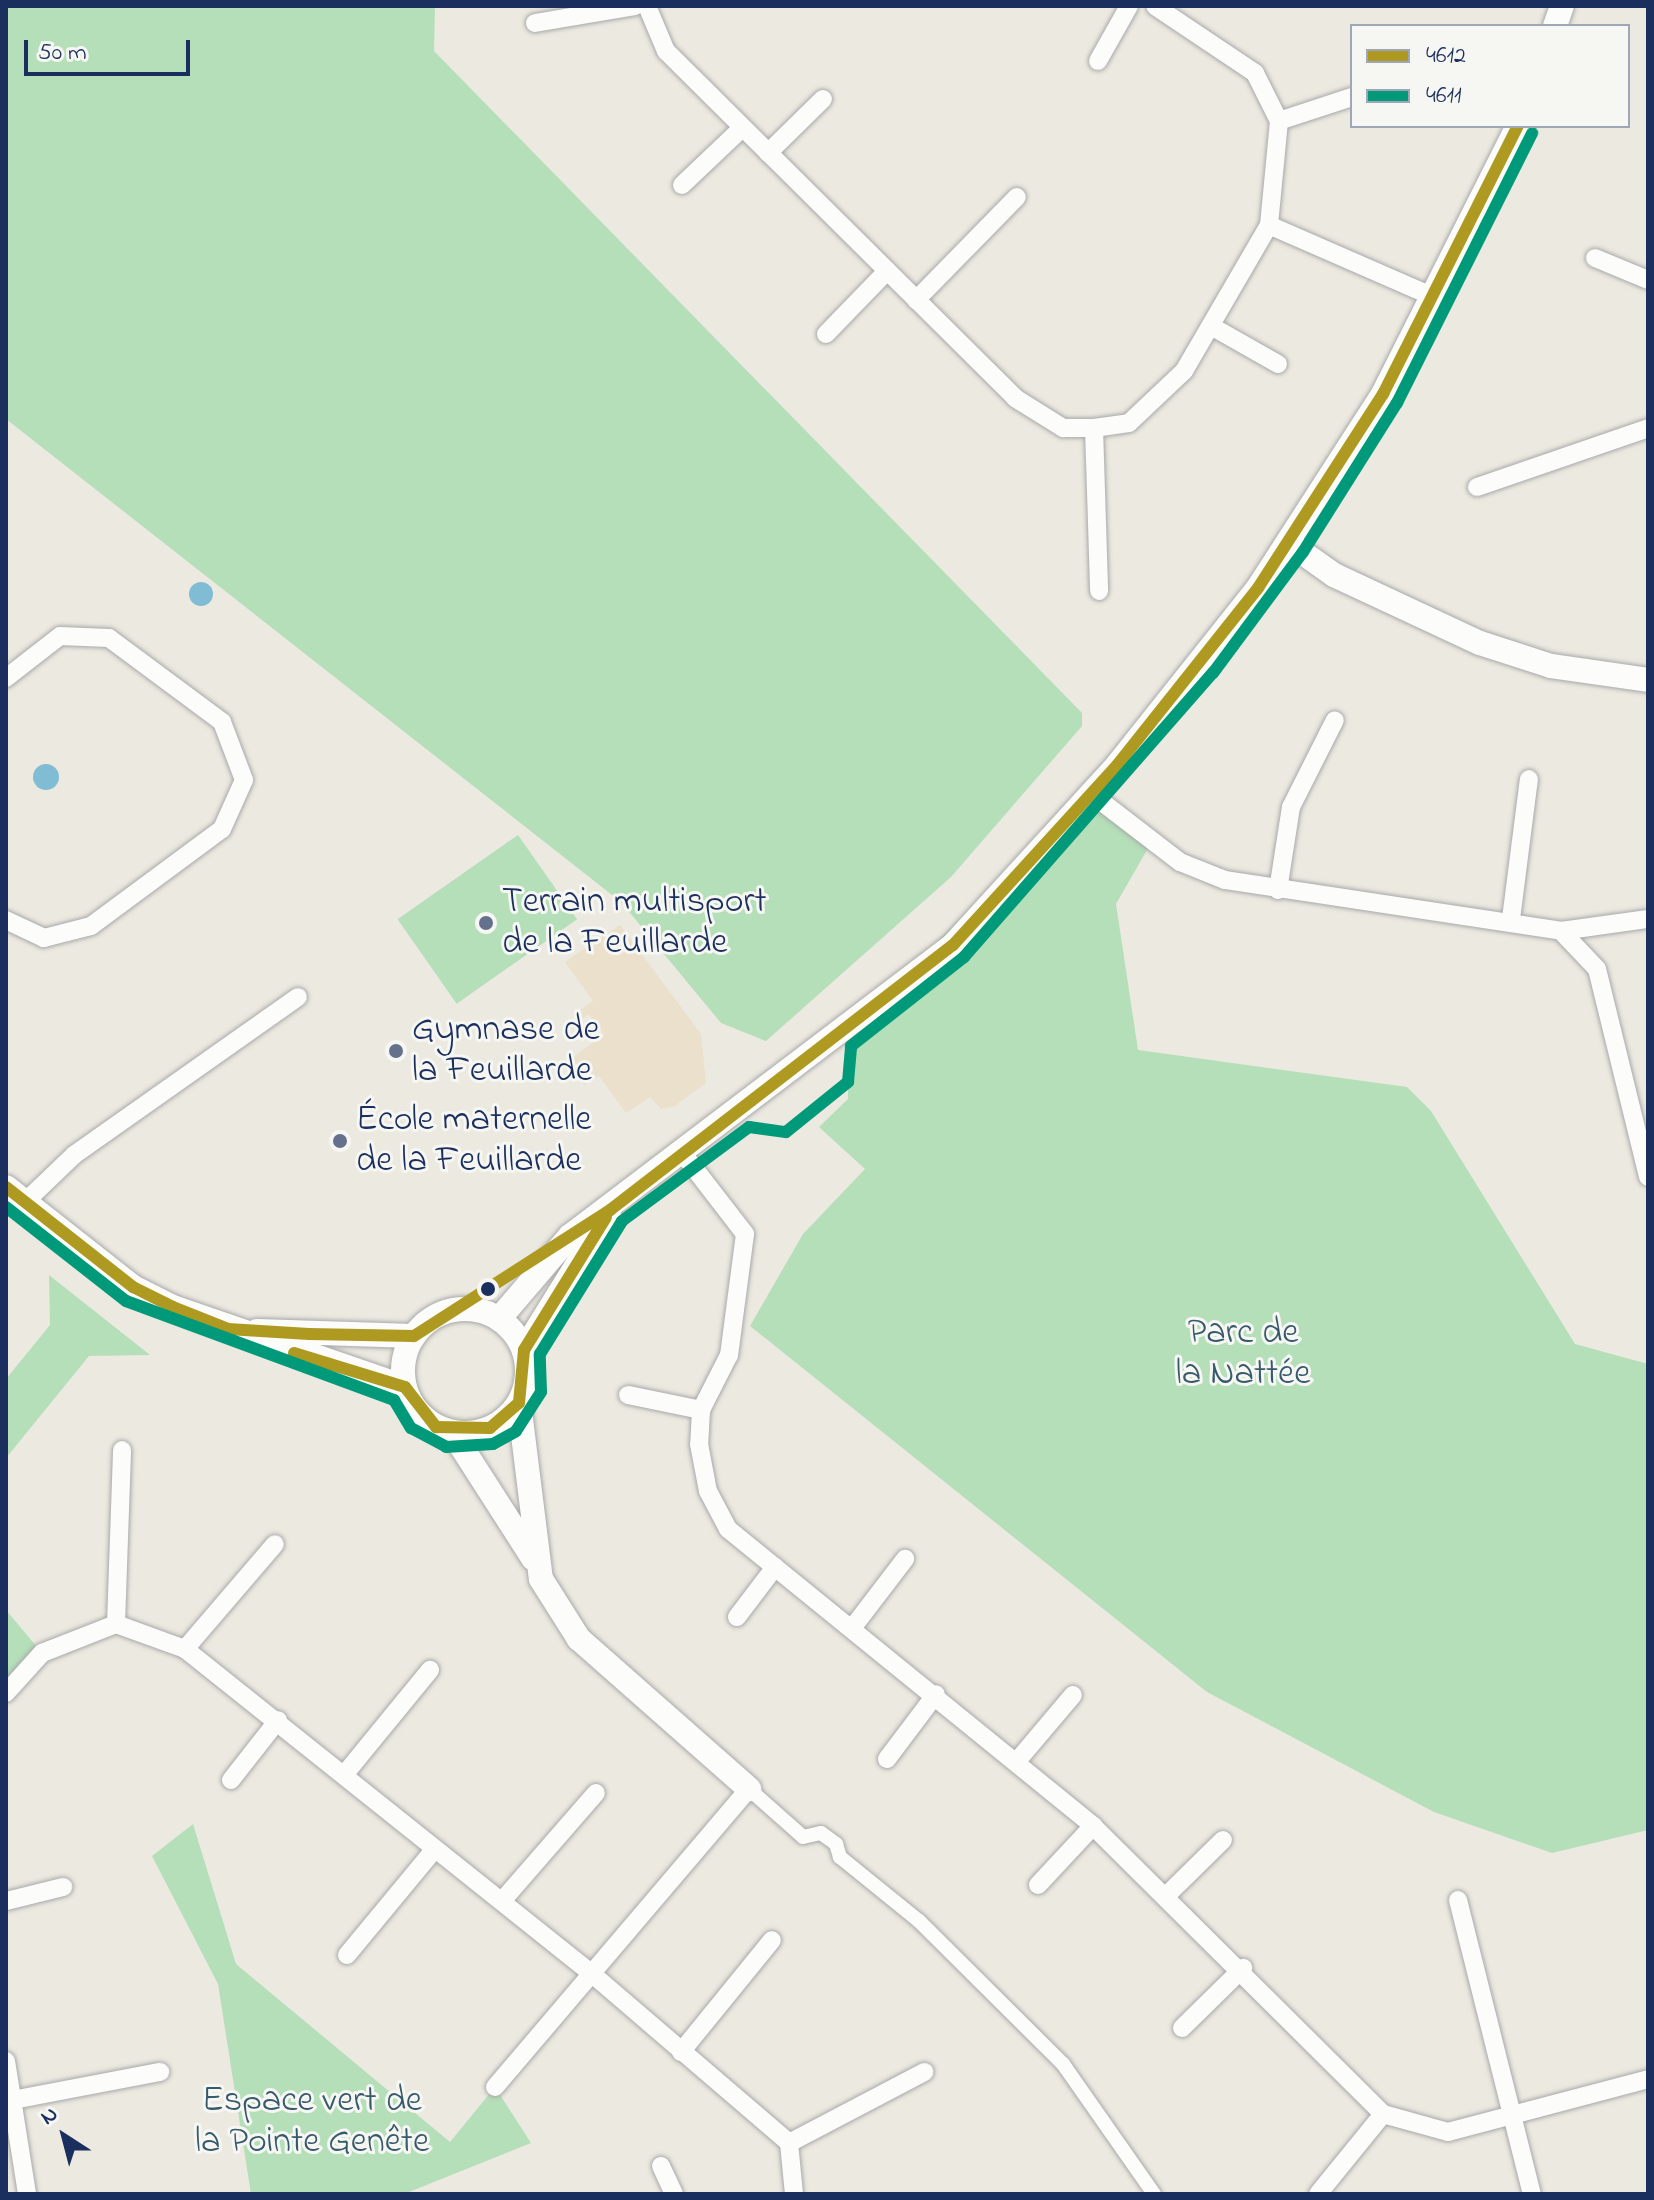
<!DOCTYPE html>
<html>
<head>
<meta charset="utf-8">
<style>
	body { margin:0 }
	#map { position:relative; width:1654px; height:2200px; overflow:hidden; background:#ece9e0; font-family:"Indie Flower",sans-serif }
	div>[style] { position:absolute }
	.built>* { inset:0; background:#eae0cb }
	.green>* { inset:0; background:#b4dfb8; transform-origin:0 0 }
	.water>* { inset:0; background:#80bcd3 }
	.round { border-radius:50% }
	.roads { filter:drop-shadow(0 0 2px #a8a9aa) drop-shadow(0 0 2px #a8a9aa) }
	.pedestrian>* { height:14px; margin:-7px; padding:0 7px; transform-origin:7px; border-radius:7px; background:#fcfcfa }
	.minor>* { height:18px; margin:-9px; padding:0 9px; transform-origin:9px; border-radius:9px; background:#fcfcfa }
	.tertiary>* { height:24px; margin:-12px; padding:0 12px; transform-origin:12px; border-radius:12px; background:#fcfcfa }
	.tertiary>.ring { margin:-12px; padding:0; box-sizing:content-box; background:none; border:24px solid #fcfcfa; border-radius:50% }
	.bus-1>* { height:12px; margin:-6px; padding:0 6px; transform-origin:6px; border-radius:6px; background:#af9a21 }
	.bus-2>* { height:12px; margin:-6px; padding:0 6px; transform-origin:6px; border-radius:6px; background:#009a7a }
	.dots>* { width:22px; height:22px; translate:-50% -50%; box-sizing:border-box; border:4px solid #f6f6f2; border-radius:50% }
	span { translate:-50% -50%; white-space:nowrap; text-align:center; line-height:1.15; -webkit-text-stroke:6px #f6f6f2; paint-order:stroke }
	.poi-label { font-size:36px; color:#1b2f5e }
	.left { translate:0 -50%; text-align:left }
	.park-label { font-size:36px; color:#36596c }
	.frame { position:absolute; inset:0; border:8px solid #1b2f5e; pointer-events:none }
	.legend { position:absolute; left:1350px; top:24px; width:280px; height:104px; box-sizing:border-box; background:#f6f6f2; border:2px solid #9ea6b7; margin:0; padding:10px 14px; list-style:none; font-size:24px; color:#1b2f5e }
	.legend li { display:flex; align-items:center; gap:16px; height:40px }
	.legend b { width:40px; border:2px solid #9ea6b7 }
	.north { position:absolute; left:24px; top:2096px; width:80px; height:80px; -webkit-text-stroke:6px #f6f6f2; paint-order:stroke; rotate:324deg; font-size:22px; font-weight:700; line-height:32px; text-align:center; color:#1b2f5e }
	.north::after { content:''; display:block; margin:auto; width:28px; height:36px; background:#1b2f5e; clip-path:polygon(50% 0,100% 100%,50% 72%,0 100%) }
	.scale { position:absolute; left:24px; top:40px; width:166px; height:36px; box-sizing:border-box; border:4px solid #1b2f5e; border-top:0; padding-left:10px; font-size:24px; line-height:28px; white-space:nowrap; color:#1b2f5e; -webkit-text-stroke:6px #f6f6f2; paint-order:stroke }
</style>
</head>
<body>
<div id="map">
	<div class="built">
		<div style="clip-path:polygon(620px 925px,701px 1034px,706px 1083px,675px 1106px,661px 1109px,650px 1097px,626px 1113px,599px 1076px,584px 1085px,567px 1062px,604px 1034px,589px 1014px,578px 1022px,573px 1015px,593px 1001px,565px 962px)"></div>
	</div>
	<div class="green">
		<div style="clip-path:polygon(6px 6px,435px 6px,434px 51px,1082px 713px,1082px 726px,951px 877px,766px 1041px,721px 1023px,621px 902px,6px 419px)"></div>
		<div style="clip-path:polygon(1089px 792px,1151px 843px,1116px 904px,1138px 1050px,1407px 1087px,1431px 1111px,1575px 1344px,1648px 1364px,1648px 1830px,1552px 1853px,1434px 1812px,1207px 1692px,750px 1326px,803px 1234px,865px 1169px,819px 1127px,848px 1099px,848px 1029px)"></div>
		<div style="left:518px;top:835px;width:103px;height:147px;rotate:55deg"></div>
		<div style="clip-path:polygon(49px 1275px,150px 1355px,89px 1356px,6px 1458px,6px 1379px,50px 1325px)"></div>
		<div style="clip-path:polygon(6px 1610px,42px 1653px,6px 1693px)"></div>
		<div style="clip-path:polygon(193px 1824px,236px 1964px,450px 2142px,495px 2087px,531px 2143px,404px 2194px,251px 2194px,218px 1984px,152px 1856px)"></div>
	</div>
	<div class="water">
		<div class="round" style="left:189px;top:582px;width:24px;height:24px"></div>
		<div class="round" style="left:33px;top:764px;width:26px;height:26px"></div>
	</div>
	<div class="roads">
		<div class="pedestrian">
			<div style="left:749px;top:1789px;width:72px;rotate:41.6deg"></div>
			<div style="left:803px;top:1837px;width:18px;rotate:-13deg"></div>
			<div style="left:821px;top:1833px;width:19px;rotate:36deg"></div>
			<div style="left:836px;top:1844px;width:14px;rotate:73deg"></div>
			<div style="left:840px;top:1857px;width:102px;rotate:39deg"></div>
			<div style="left:919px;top:1921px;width:203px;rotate:44.8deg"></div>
			<div style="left:1063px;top:2064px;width:159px;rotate:55deg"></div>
		</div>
		<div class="minor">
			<div style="left:647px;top:6px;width:49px;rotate:67.1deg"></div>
			<div style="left:666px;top:51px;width:492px;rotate:44.8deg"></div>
			<div style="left:1015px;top:398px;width:57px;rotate:32deg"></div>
			<div style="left:1063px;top:428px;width:31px"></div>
			<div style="left:1094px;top:428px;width:35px;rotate:-8deg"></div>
			<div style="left:1129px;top:423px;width:76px;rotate:-43.4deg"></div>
			<div style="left:1184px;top:371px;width:169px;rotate:-59.8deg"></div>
			<div style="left:1269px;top:225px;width:104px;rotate:-84.5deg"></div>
			<div style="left:1279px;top:121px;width:54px;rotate:-116.6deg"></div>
			<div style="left:1255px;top:73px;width:120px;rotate:-146.2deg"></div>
			<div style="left:535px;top:23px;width:101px;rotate:-9.6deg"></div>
			<div style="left:1098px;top:61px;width:63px;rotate:-60.6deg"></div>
			<div style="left:1279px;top:121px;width:77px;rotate:-18.2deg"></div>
			<div style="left:768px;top:153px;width:77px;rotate:-44.5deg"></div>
			<div style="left:682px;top:185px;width:83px;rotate:-43.5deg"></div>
			<div style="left:1269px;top:225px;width:182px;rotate:23.6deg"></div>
			<div style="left:1595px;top:258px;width:57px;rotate:22.5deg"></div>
			<div style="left:916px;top:300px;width:144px;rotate:-45.6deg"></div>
			<div style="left:1211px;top:326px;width:77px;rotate:29.6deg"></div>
			<div style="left:826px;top:334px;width:88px;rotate:-45.9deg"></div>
			<div style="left:1094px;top:428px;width:163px;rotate:88.2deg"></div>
			<div style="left:1477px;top:487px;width:181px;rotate:-19deg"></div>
			<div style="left:6px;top:678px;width:68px;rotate:-37.9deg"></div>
			<div style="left:60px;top:636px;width:49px;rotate:2.3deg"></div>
			<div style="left:109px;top:638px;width:141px;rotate:36.6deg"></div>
			<div style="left:222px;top:722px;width:62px;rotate:69.2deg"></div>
			<div style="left:244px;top:780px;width:54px;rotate:114.2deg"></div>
			<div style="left:222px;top:829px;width:163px;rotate:143.5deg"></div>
			<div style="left:91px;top:926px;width:49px;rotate:165.7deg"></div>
			<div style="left:44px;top:938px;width:42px;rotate:-154.7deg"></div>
			<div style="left:1089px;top:792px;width:115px;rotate:37.6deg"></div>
			<div style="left:1180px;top:862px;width:48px;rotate:21.8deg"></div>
			<div style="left:1225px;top:880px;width:340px;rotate:8.6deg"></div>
			<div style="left:1561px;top:931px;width:52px;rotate:46.5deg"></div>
			<div style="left:1597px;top:969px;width:214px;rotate:76.2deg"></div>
			<div style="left:1278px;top:890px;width:84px;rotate:-81.1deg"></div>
			<div style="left:1291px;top:807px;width:97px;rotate:-63.2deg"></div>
			<div style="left:1511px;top:919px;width:141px;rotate:-82.7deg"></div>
			<div style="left:1561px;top:931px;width:88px;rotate:-7.9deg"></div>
			<div style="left:684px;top:1155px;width:100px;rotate:52.3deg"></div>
			<div style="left:745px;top:1234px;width:122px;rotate:97.5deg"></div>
			<div style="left:729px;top:1355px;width:62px;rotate:117deg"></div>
			<div style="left:701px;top:1410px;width:34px;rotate:93deg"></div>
			<div style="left:699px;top:1444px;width:48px;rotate:79.2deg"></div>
			<div style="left:708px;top:1491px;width:43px;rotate:62.2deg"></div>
			<div style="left:728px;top:1529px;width:471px;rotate:39.1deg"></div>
			<div style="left:1093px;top:1826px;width:409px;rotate:44.8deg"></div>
			<div style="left:1383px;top:2114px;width:67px;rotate:15.5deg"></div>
			<div style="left:1448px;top:2132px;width:207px;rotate:-14.8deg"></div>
			<div style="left:25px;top:1202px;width:68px;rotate:-43.8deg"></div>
			<div style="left:74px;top:1155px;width:274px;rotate:-35.2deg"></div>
			<div style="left:628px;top:1395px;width:75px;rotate:11.6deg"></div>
			<div style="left:737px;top:1617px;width:63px;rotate:-52.8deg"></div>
			<div style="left:116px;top:1624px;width:174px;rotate:-88deg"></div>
			<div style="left:853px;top:1627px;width:86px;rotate:-52.6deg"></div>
			<div style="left:185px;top:1649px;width:138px;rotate:-49.4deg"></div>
			<div style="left:6px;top:1693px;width:54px;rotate:-48deg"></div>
			<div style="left:42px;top:1653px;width:79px;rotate:-21.4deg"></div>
			<div style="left:116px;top:1624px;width:73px;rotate:19.9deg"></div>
			<div style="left:185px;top:1649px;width:519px;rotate:38.59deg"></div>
			<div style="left:591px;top:1973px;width:261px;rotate:40.6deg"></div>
			<div style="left:789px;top:2143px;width:51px;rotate:84.4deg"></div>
			<div style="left:887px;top:1759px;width:81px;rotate:-53deg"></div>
			<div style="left:1018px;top:1760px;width:85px;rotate:-49.8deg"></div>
			<div style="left:344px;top:1775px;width:136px;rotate:-50.7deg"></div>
			<div style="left:231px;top:1780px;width:76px;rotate:-51.9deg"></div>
			<div style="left:1038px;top:1885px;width:81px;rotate:-47deg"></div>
			<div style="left:1168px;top:1894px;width:77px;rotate:-44.5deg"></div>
			<div style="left:1458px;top:1900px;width:303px;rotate:75.9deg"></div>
			<div style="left:6px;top:1901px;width:59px;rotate:-13.8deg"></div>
			<div style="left:502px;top:1901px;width:143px;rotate:-49deg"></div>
			<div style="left:347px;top:1955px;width:136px;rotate:-50.4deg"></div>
			<div style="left:1182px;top:2028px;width:86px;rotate:-44.5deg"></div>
			<div style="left:681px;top:2052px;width:144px;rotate:-50.9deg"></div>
			<div style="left:6px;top:2061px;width:135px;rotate:81deg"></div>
			<div style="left:495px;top:2087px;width:392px;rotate:-49.6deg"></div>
			<div style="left:13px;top:2100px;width:150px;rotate:-10.8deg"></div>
			<div style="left:789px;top:2143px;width:153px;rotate:-27.7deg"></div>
			<div style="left:661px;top:2166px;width:31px;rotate:65deg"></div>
			<div style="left:1318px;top:2194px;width:103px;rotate:-50.9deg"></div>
		</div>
		<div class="tertiary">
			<div style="left:1555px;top:26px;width:21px;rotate:-71deg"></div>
			<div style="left:1289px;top:543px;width:55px;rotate:35.4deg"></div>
			<div style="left:1334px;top:575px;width:161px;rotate:25deg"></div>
			<div style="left:1480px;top:643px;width:75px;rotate:17.9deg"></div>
			<div style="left:1551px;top:666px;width:98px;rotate:8.2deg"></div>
			<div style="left:6px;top:1187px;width:162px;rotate:38.2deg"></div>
			<div style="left:133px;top:1287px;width:45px;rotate:26.6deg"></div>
			<div style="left:173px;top:1307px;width:245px;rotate:19deg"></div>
			<div class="ring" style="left:403px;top:1309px;width:100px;height:100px"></div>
			<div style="left:499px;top:1319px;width:109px;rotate:-49.5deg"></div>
			<div style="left:570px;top:1236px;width:481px;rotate:-37.2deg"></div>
			<div style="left:953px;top:945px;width:245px;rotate:-47.6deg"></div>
			<div style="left:1118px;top:764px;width:225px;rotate:-51.5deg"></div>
			<div style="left:1258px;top:588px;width:231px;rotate:-57.2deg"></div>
			<div style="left:1383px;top:394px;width:300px;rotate:-63.3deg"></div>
			<div style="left:257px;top:1331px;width:157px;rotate:1.8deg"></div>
			<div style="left:524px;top:1350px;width:161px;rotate:-58.2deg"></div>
			<div style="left:519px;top:1403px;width:177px;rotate:82.9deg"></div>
			<div style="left:541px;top:1579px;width:71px;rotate:57.7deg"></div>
			<div style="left:579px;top:1639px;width:227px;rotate:41.4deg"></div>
			<div style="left:452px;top:1432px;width:150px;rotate:57.3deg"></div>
		</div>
	</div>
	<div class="bus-1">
		<div style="left:6px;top:1187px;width:162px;rotate:38.2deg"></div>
		<div style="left:133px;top:1287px;width:45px;rotate:26.6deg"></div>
		<div style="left:173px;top:1307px;width:59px;rotate:21.8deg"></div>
		<div style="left:228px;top:1329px;width:81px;rotate:3.5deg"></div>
		<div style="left:309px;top:1334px;width:105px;rotate:1.1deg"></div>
		<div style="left:414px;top:1336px;width:233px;rotate:-32.7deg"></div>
		<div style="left:610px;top:1210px;width:433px;rotate:-37.7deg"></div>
		<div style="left:953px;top:945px;width:245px;rotate:-47.6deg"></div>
		<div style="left:1118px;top:764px;width:225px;rotate:-51.5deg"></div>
		<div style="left:1258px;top:588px;width:231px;rotate:-57.2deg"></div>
		<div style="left:1383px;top:394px;width:300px;rotate:-63.3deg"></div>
		<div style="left:294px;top:1353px;width:116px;rotate:17deg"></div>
		<div style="left:405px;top:1387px;width:51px;rotate:52.2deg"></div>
		<div style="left:436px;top:1427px;width:54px;rotate:1.1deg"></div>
		<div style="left:490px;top:1428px;width:38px;rotate:-41deg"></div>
		<div style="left:519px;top:1403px;width:53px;rotate:-84.6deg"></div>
		<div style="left:524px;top:1350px;width:156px;rotate:-58.3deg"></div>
	</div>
	<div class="bus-2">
		<div style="left:6px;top:1207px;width:152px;rotate:38.1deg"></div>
		<div style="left:126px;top:1301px;width:286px;rotate:20.3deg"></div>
		<div style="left:394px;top:1400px;width:33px;rotate:59deg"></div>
		<div style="left:411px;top:1428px;width:40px;rotate:28deg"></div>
		<div style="left:446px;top:1447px;width:47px;rotate:-3.7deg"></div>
		<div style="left:493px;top:1444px;width:26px;rotate:-29deg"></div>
		<div style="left:516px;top:1431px;width:46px;rotate:-57.3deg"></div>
		<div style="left:541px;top:1392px;width:38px;rotate:-92deg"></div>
		<div style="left:540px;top:1354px;width:156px;rotate:-58.3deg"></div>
		<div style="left:622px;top:1221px;width:158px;rotate:-36.5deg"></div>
		<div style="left:749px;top:1127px;width:37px;rotate:8deg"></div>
		<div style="left:786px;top:1132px;width:80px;rotate:-38.9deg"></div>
		<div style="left:848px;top:1082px;width:36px;rotate:-85deg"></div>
		<div style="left:851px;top:1046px;width:144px;rotate:-38.2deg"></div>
		<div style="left:964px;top:957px;width:378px;rotate:-48.8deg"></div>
		<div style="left:1213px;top:673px;width:151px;rotate:-53.4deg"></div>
		<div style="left:1303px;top:552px;width:176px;rotate:-57.8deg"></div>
		<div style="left:1397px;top:403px;width:302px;rotate:-63.4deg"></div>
	</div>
	<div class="dots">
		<div style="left:486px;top:923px;background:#64708c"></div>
		<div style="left:396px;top:1051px;background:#64708c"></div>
		<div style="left:340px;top:1141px;background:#64708c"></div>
		<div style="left:488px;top:1289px;background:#1b2f5e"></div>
	</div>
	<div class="poi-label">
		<span class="left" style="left:502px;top:923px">Terrain multisport<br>de la Feuillarde</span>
		<span class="left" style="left:412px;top:1051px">Gymnase de<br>la Feuillarde</span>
		<span class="left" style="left:356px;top:1141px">École maternelle<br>de la Feuillarde</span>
	</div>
	<div class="park-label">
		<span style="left:1243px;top:1354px">Parc de<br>la Nattée</span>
		<span style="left:312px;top:2122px">Espace vert de<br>la Pointe Genête</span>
	</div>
	<div class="frame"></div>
	<ul class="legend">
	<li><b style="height:10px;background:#af9a21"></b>4612</li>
	<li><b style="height:10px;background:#009a7a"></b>4611</li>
	</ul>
	<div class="north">N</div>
	<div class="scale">50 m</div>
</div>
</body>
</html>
